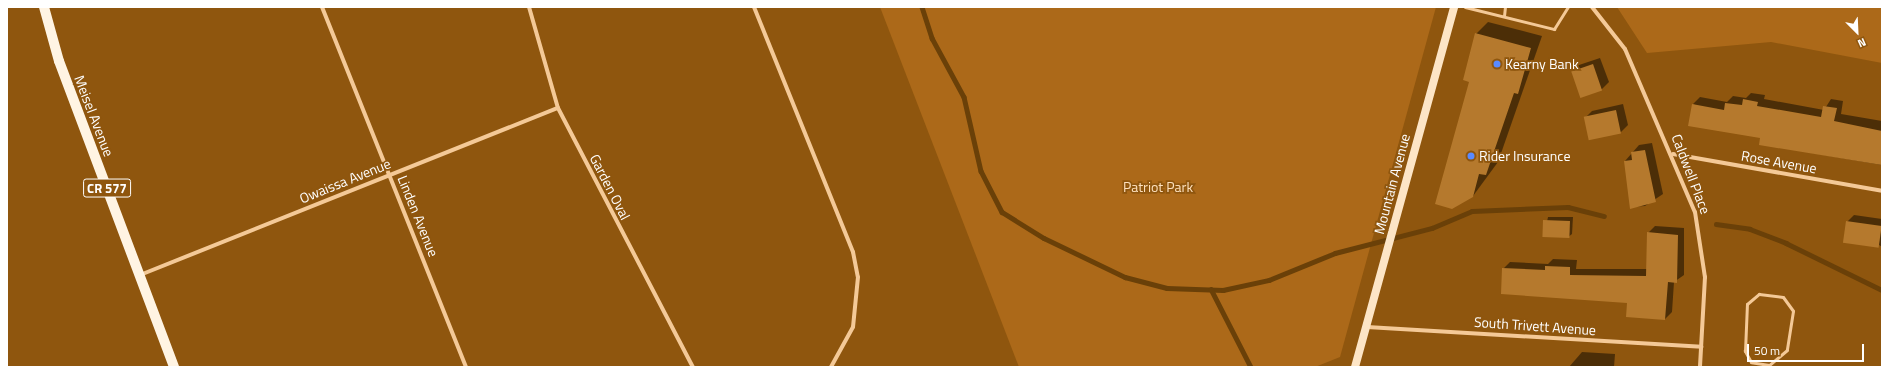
<!DOCTYPE html>
<html>
<head>
<meta charset="utf-8">
<style>
	body { margin:0 }
	#map { position:relative; width:1889px; height:374px; overflow:hidden; background:#8f560e; font-family:"Titillium Web",sans-serif }
	div>[style] { position:absolute }
	.green>* { inset:0; background:#ac6919 }
	.shadow>* { inset:0; background:#0007 }
	.stream>* { height:4.5px; margin:-2.25px; padding:0 2.25px; transform-origin:2.25px; border-radius:2.25px; background:#6a4008 }
	.building>* { inset:0; background:#b5792d; transform-origin:0 0 }
	.lane>* { height:3px; margin:-1.5px; padding:0 1.5px; transform-origin:1.5px; border-radius:1.5px; background:#f4c997 }
	.street>* { height:4px; margin:-2px; padding:0 2px; transform-origin:2px; border-radius:2px; background:#f4c997 }
	.secondary>* { height:8px; margin:-4px; padding:0 4px; transform-origin:4px; border-radius:4px; background:#fde5c6 }
	.primary>* { height:10px; margin:-5px; padding:0 5px; transform-origin:5px; border-radius:5px; background:#fff4e3 }
	.dots>* { width:11px; height:11px; translate:-50% -50%; box-sizing:border-box; border:2px solid #8f560e; border-radius:50% }
	span { translate:-50% -50%; white-space:nowrap; text-align:center; line-height:1.15; -webkit-text-stroke:3.5px #8f560e; paint-order:stroke }
	.shield-label span { padding:1px 3px; background:#8f560e; border:1px solid; border-radius:3px; -webkit-text-stroke-width:0 }
	.shield-label { font-size:13px; color:#fff; font-weight:700 }
	.poi-label { font-size:14px; color:#fff }
	.left { translate:0 -50%; text-align:left }
	.street-label { font-size:14px; color:#fff }
	.park-label { font-size:14px; color:#fee1be }
	.frame { position:absolute; inset:0; border:8px solid #fff; pointer-events:none }
	.north { position:absolute; left:1837px; top:12px; width:40px; height:40px; -webkit-text-stroke:3px #8f560e; paint-order:stroke; rotate:156deg; font-size:11px; font-weight:700; line-height:16px; text-align:center; color:#fff }
	.north::after { content:''; display:block; margin:auto; width:14px; height:18px; background:#fff; clip-path:polygon(50% 0,100% 100%,50% 72%,0 100%) }
	.scale { position:absolute; left:1747px; top:344px; width:117px; height:18px; box-sizing:border-box; border:2px solid #fff; border-top:0; padding-left:5px; font-size:12px; line-height:14px; white-space:nowrap; color:#fff; -webkit-text-stroke:3px #8f560e; paint-order:stroke }
</style>
</head>
<body>
<div id="map">
	<div class="green">
		<div style="clip-path:polygon(880px 7px,1436px 7px,1340px 357px,1315px 367px,1019px 367px)"></div>
		<div style="clip-path:polygon(1617px 7px,1882px 7px,1882px 63px,1771px 42px,1647px 53px)"></div>
	</div>
	<div class="shadow">
		<div style="clip-path:polygon(1488px 22px,1542px 36px,1498px 162px,1473px 196px,1470px 81px,1476px 34px)"></div>
		<div style="clip-path:polygon(1600px 58px,1609px 82px,1602px 89px,1581px 96px,1572px 72px,1579px 65px)"></div>
		<div style="clip-path:polygon(1751px 93px,1765px 95px,1764px 99px,1824px 110px,1831px 99px,1843px 101px,1841px 114px,1882px 121px,1882px 165px,1760px 144px,1761px 138px,1693px 104px,1700px 97px,1727px 102px,1733px 96px,1746px 98px)"></div>
		<div style="clip-path:polygon(1623px 104px,1628px 125px,1621px 132px,1585px 118px,1592px 111px)"></div>
		<div style="clip-path:polygon(1652px 143px,1663px 194px,1645px 206px,1631px 207px,1625px 161px,1639px 145px)"></div>
		<div style="clip-path:polygon(1854px 215px,1882px 219px,1882px 247px,1847px 222px)"></div>
		<div style="clip-path:polygon(1548px 217px,1573px 217px,1572px 234px,1568px 237px,1544px 236px)"></div>
		<div style="clip-path:polygon(1655px 226px,1684px 228px,1684px 275px,1674px 282px,1672px 312px,1665px 319px,1628px 302px,1503px 269px,1510px 262px,1548px 264px,1553px 259px,1577px 260px,1576px 269px,1647px 269px,1648px 233px)"></div>
		<div style="clip-path:polygon(1582px 352px,1615px 354px,1614px 367px,1569px 367px)"></div>
	</div>
	<div class="stream">
		<div style="left:922px;top:7px;width:33px;rotate:72deg"></div>
		<div style="left:932px;top:38px;width:67px;rotate:61.5deg"></div>
		<div style="left:964px;top:97px;width:76px;rotate:77.1deg"></div>
		<div style="left:981px;top:171px;width:46px;rotate:62.9deg"></div>
		<div style="left:1002px;top:212px;width:49px;rotate:31.8deg"></div>
		<div style="left:1044px;top:238px;width:90px;rotate:25.7deg"></div>
		<div style="left:1125px;top:277px;width:43px;rotate:14.7deg"></div>
		<div style="left:1167px;top:288px;width:56px;rotate:2deg"></div>
		<div style="left:1223px;top:290px;width:47px;rotate:-12.3deg"></div>
		<div style="left:1269px;top:280px;width:71px;rotate:-22.2deg"></div>
		<div style="left:1335px;top:253px;width:100px;rotate:-14.5deg"></div>
		<div style="left:1432px;top:228px;width:43px;rotate:-23deg"></div>
		<div style="left:1472px;top:211px;width:96px;rotate:-2.4deg"></div>
		<div style="left:1568px;top:207px;width:37px;rotate:14deg"></div>
		<div style="left:1716px;top:224px;width:34px;rotate:8deg"></div>
		<div style="left:1750px;top:229px;width:39px;rotate:21deg"></div>
		<div style="left:1786px;top:243px;width:107px;rotate:26.1deg"></div>
		<div style="left:1211px;top:289px;width:88px;rotate:62.9deg"></div>
	</div>
	<div class="building">
		<div style="clip-path:polygon(1475px 33px,1531px 48px,1518px 94px,1514px 93px,1486px 175px,1479px 174px,1473px 197px,1452px 209px,1435px 204px,1469px 82px,1463px 80px)"></div>
		<div style="left:1593px;top:64px;width:28px;height:23px;rotate:71deg"></div>
		<div style="clip-path:polygon(1743px 99px,1758px 102px,1757px 106px,1821px 117px,1823px 106px,1837px 108px,1834px 121px,1882px 131px,1882px 165px,1759px 145px,1760px 138px,1688px 126px,1692px 104px,1724px 110px,1725px 103px,1742px 105px)"></div>
		<div style="left:1616px;top:110px;width:24px;height:33px;rotate:78deg"></div>
		<div style="clip-path:polygon(1645px 150px,1656px 202px,1630px 209px,1624px 161px,1632px 160px,1631px 152px)"></div>
		<div style="left:1543px;top:220px;width:27px;height:17px;rotate:2deg"></div>
		<div style="left:1846px;top:221px;width:36px;height:22px;rotate:8deg"></div>
		<div style="clip-path:polygon(1647px 232px,1678px 235px,1677px 283px,1668px 282px,1665px 320px,1626px 317px,1627px 303px,1501px 294px,1502px 268px,1545px 270px,1545px 266px,1570px 267px,1570px 275px,1646px 276px)"></div>
	</div>
	<div class="lane">
		<div style="left:1465px;top:7px;width:92px;rotate:13.9deg"></div>
		<div style="left:1554px;top:29px;width:26px;rotate:-58deg"></div>
		<div style="left:1504px;top:16px;width:9px;rotate:-84deg"></div>
		<div style="left:1759px;top:294px;width:24px;rotate:7deg"></div>
		<div style="left:1783px;top:297px;width:17px;rotate:54deg"></div>
		<div style="left:1793px;top:311px;width:39px;rotate:99deg"></div>
		<div style="left:1787px;top:350px;width:23px;rotate:140deg"></div>
		<div style="left:1769px;top:365px;width:18px;rotate:-171deg"></div>
		<div style="left:1751px;top:362px;width:13px;rotate:-119deg"></div>
		<div style="left:1745px;top:351px;width:47px;rotate:-87.6deg"></div>
		<div style="left:1747px;top:304px;width:16px;rotate:-40deg"></div>
	</div>
	<div class="street">
		<div style="left:322px;top:7px;width:388px;rotate:68.2deg"></div>
		<div style="left:529px;top:7px;width:105px;rotate:74deg"></div>
		<div style="left:558px;top:108px;width:292px;rotate:62.5deg"></div>
		<div style="left:754px;top:7px;width:264px;rotate:68deg"></div>
		<div style="left:853px;top:252px;width:25px;rotate:79deg"></div>
		<div style="left:858px;top:277px;width:50px;rotate:95.7deg"></div>
		<div style="left:853px;top:327px;width:46px;rotate:118.8deg"></div>
		<div style="left:1592px;top:7px;width:53px;rotate:51.8deg"></div>
		<div style="left:1625px;top:49px;width:177px;rotate:66.8deg"></div>
		<div style="left:1695px;top:212px;width:66px;rotate:81.3deg"></div>
		<div style="left:1705px;top:277px;width:90px;rotate:93.2deg"></div>
		<div style="left:1673px;top:154px;width:212px;rotate:10deg"></div>
		<div style="left:140px;top:275px;width:450px;rotate:-21.8deg"></div>
		<div style="left:1367px;top:327px;width:335px;rotate:3.4deg"></div>
	</div>
	<div class="secondary">
		<div style="left:1355px;top:367px;width:373px;rotate:-74.6deg"></div>
	</div>
	<div class="primary">
		<div style="left:44px;top:7px;width:56px;rotate:74.5deg"></div>
		<div style="left:59px;top:61px;width:327px;rotate:69.4deg"></div>
	</div>
	<div class="dots">
		<div style="left:1497px;top:64px;background:#598aff"></div>
		<div style="left:1471px;top:156px;background:#598aff"></div>
	</div>
	<div class="shield-label">
		<span style="left:107px;top:188px">CR 577</span>
	</div>
	<div class="poi-label">
		<span class="left" style="left:1505px;top:64px">Kearny Bank</span>
		<span class="left" style="left:1479px;top:156px">Rider Insurance</span>
	</div>
	<div class="street-label">
		<span style="left:94px;top:116px;rotate:69deg">Meisel Avenue</span>
		<span style="left:1779px;top:162px;rotate:10deg">Rose Avenue</span>
		<span style="left:1691px;top:174px;rotate:69deg">Caldwell Place</span>
		<span style="left:345px;top:181px;rotate:-22deg">Owaissa Avenue</span>
		<span style="left:1392px;top:184px;rotate:-75deg">Mountain Avenue</span>
		<span style="left:610px;top:187px;rotate:63deg">Garden Oval</span>
		<span style="left:418px;top:216px;rotate:68deg">Linden Avenue</span>
		<span style="left:1535px;top:326px;rotate:4deg">South Trivett Avenue</span>
	</div>
	<div class="park-label">
		<span style="left:1158px;top:187px">Patriot Park</span>
	</div>
	<div class="frame"></div>
	<div class="north">N</div>
	<div class="scale">50 m</div>
</div>
</body>
</html>
